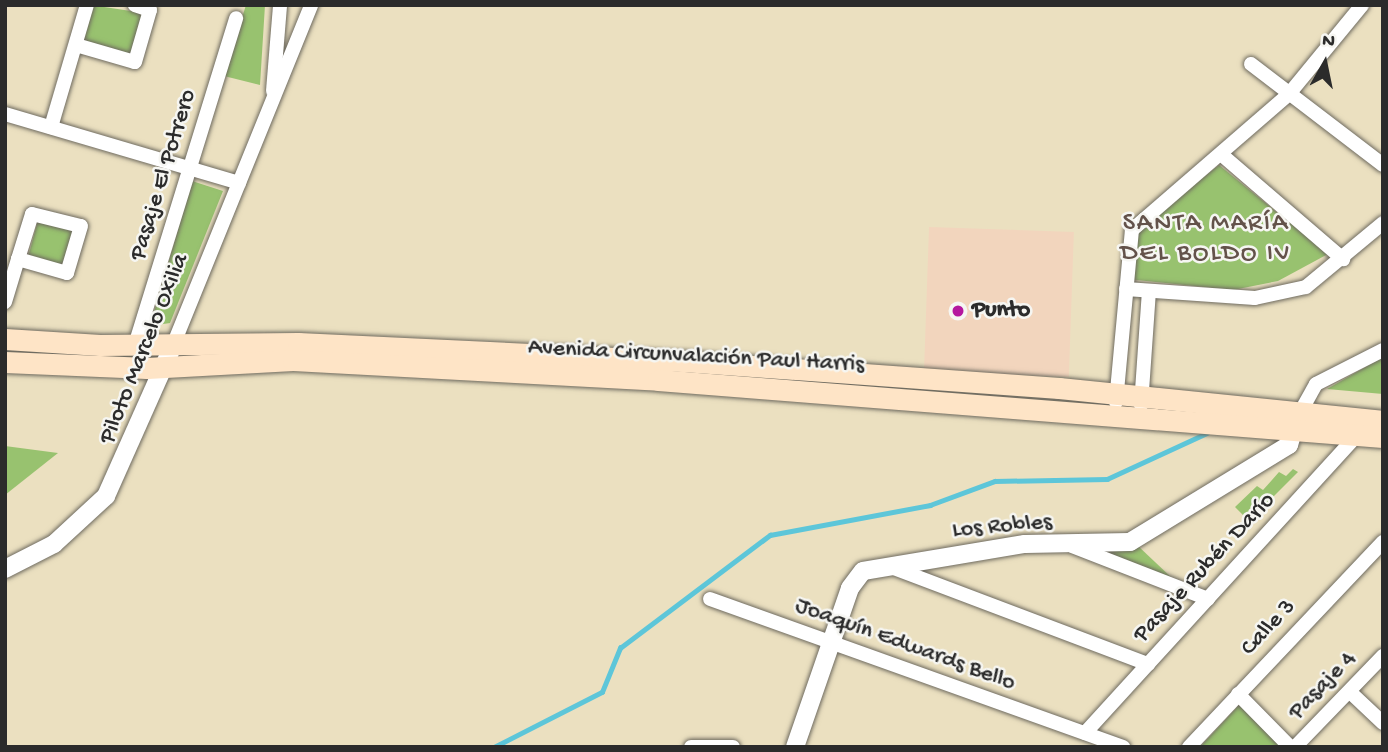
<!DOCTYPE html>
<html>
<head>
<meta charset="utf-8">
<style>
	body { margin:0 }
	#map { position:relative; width:1388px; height:752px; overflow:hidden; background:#ebe0c0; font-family:"Gochi Hand",sans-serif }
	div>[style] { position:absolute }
	.built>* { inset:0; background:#f2d5bd; transform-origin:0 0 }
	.green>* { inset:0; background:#98c26f; transform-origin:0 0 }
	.stream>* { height:4.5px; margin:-2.25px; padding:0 2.25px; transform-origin:2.25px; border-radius:2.25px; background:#5dc6d9 }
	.roads { filter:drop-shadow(0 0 2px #6e6a5f) drop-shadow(0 0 2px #6e6a5f) }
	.minor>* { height:14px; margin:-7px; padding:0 7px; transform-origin:7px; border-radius:7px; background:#fff }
	.tertiary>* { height:18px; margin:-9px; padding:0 9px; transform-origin:9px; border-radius:9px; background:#fff }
	.secondary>* { height:21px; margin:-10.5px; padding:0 10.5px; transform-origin:10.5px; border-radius:10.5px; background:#fee4c6 }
	.dots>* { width:19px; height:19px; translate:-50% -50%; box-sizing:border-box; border:4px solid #f6f6f2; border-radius:50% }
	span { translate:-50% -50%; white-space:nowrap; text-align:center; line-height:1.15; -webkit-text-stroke:5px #f6f6f2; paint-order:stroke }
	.street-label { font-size:24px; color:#2b2b2b }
	.poi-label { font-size:24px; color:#2b2b2b; font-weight:700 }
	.left { translate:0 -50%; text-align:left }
	.neighbourhood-label { font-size:26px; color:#63524a; letter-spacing:2px }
	.frame { position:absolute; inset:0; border:7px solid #2b2b2b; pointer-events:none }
	.north { position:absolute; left:1290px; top:28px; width:70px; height:70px; -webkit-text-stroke:5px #f6f6f2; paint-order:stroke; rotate:9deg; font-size:19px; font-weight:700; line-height:28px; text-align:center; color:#2b2b2b }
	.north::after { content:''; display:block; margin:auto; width:24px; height:32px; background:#2b2b2b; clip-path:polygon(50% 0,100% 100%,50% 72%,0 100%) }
</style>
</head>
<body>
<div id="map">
	<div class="built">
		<div style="left:929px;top:227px;width:145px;height:145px;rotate:2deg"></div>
	</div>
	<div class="green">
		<div style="clip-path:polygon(91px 5px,144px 13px,132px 56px,81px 40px)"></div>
		<div style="clip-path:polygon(246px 5px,265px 5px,260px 85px,224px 76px)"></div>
		<div style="clip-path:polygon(1219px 165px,1328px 254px,1278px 281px,1233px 290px,1127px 279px,1133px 233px)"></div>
		<div style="clip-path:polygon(192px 181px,223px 191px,170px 323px,150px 326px)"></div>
		<div style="left:38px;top:220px;width:38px;height:39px;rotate:15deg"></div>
		<div style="clip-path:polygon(1383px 357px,1383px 394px,1327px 389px)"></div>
		<div style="clip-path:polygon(5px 446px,58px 453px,5px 495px)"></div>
		<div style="clip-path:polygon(1293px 469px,1298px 472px,1249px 521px,1235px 507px,1257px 486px,1263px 490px,1279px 472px,1286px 476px)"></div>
		<div style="clip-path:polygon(1137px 545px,1173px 579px,1090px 547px)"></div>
		<div style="clip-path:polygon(1239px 705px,1282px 747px,1200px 747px)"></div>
	</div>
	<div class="stream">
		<div style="left:494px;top:747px;width:121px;rotate:-27deg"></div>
		<div style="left:602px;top:692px;width:48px;rotate:-67.8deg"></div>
		<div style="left:620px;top:648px;width:188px;rotate:-37deg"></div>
		<div style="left:770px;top:535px;width:163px;rotate:-10.6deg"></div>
		<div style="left:930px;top:505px;width:69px;rotate:-20.3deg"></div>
		<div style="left:995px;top:481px;width:112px;rotate:-1deg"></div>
		<div style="left:1107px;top:479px;width:110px;rotate:-24.7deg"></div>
	</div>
	<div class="roads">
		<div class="minor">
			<div style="left:76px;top:45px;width:61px;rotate:16.1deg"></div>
			<div style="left:135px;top:62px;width:54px;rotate:-73.9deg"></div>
			<div style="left:150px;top:10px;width:16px;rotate:-162deg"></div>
			<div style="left:1251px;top:64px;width:166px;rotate:37.4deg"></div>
			<div style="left:273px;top:91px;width:86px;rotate:-85.3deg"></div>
			<div style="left:5px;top:114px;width:244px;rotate:16.4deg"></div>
			<div style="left:51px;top:127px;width:127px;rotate:-73.6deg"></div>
			<div style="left:1222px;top:155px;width:160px;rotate:40.7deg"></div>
			<div style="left:1126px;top:289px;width:129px;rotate:4deg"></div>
			<div style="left:1255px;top:298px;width:52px;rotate:-12.2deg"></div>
			<div style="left:1306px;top:287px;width:100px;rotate:-39.7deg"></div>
			<div style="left:5px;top:302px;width:45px;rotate:-73.2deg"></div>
			<div style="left:18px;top:259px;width:47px;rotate:-72.7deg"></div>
			<div style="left:32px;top:214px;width:50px;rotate:13.8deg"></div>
			<div style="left:81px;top:226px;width:49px;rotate:106.6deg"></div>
			<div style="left:67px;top:273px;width:51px;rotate:-164.1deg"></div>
			<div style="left:174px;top:343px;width:365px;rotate:-67.9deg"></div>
			<div style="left:135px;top:345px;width:342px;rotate:-72.8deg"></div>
			<div style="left:1116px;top:402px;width:173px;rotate:-84.7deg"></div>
			<div style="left:1132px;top:230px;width:208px;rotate:-40.9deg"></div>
			<div style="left:1289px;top:94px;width:115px;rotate:-50.6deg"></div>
			<div style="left:1141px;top:405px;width:113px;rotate:-86deg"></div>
			<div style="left:1296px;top:420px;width:41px;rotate:-60.9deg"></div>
			<div style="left:1316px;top:384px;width:75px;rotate:-26.9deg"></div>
			<div style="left:1072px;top:546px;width:146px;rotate:21.3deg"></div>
			<div style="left:891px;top:567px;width:275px;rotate:20.7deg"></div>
			<div style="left:710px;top:599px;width:439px;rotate:19.7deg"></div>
			<div style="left:1350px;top:692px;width:45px;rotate:43.2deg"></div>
			<div style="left:1238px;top:694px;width:74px;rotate:45.5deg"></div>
			<div style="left:1085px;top:733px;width:405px;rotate:-47.6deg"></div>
			<div style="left:691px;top:747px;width:42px"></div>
			<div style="left:1189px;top:747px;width:282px;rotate:-46.6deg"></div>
			<div style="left:1295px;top:747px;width:127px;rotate:-46deg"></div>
		</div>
		<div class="tertiary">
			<div style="left:5px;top:569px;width:55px;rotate:-27deg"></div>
			<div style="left:54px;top:544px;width:71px;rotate:-42.7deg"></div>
			<div style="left:106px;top:496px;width:167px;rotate:-66deg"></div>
			<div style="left:795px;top:747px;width:168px;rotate:-70.9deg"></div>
			<div style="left:850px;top:588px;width:21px;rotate:-53deg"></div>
			<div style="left:863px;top:571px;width:164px;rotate:-9.5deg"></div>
			<div style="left:1025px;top:544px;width:105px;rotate:-1.1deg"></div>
			<div style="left:1130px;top:542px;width:186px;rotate:-31.4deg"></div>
			<div style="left:1289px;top:445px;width:18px;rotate:-74deg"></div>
		</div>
		<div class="secondary">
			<div style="left:5px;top:339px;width:95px;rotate:3.6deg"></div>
			<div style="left:100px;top:345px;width:198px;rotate:-0.6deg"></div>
			<div style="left:298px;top:343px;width:385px;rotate:2.7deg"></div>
			<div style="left:683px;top:361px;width:377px;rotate:4.1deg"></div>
			<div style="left:1059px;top:388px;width:326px;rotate:5.8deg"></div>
			<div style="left:5px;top:362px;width:142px;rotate:2.4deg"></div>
			<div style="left:147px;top:368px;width:146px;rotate:-3.1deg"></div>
			<div style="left:293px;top:360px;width:366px;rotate:3.1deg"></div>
			<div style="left:658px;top:380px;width:727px;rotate:4.5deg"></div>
		</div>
	</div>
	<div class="dots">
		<div style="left:958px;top:311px;background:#b5179e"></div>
	</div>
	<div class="street-label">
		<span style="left:164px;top:175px;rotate:-73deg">Pasaje El Potrero</span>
		<span style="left:145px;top:349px;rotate:-68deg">Piloto Marcelo Oxilia</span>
		<span style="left:696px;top:357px;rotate:3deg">Avenida Circunvalación Paul Harris</span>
		<span style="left:1002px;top:527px;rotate:-5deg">Los Robles</span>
		<span style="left:1205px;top:568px;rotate:-47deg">Pasaje Rubén Darío</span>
		<span style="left:1269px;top:628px;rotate:-47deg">Calle 3</span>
		<span style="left:905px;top:645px;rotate:20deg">Joaquín Edwards Bello</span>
		<span style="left:1323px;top:686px;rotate:-46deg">Pasaje 4</span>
	</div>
	<div class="poi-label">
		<span class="left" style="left:972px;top:311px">Punto</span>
	</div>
	<div class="neighbourhood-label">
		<span style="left:1206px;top:240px">SANTA MARÍA<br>DEL BOLDO IV</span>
	</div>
	<div class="frame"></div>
	<div class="north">N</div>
</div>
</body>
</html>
